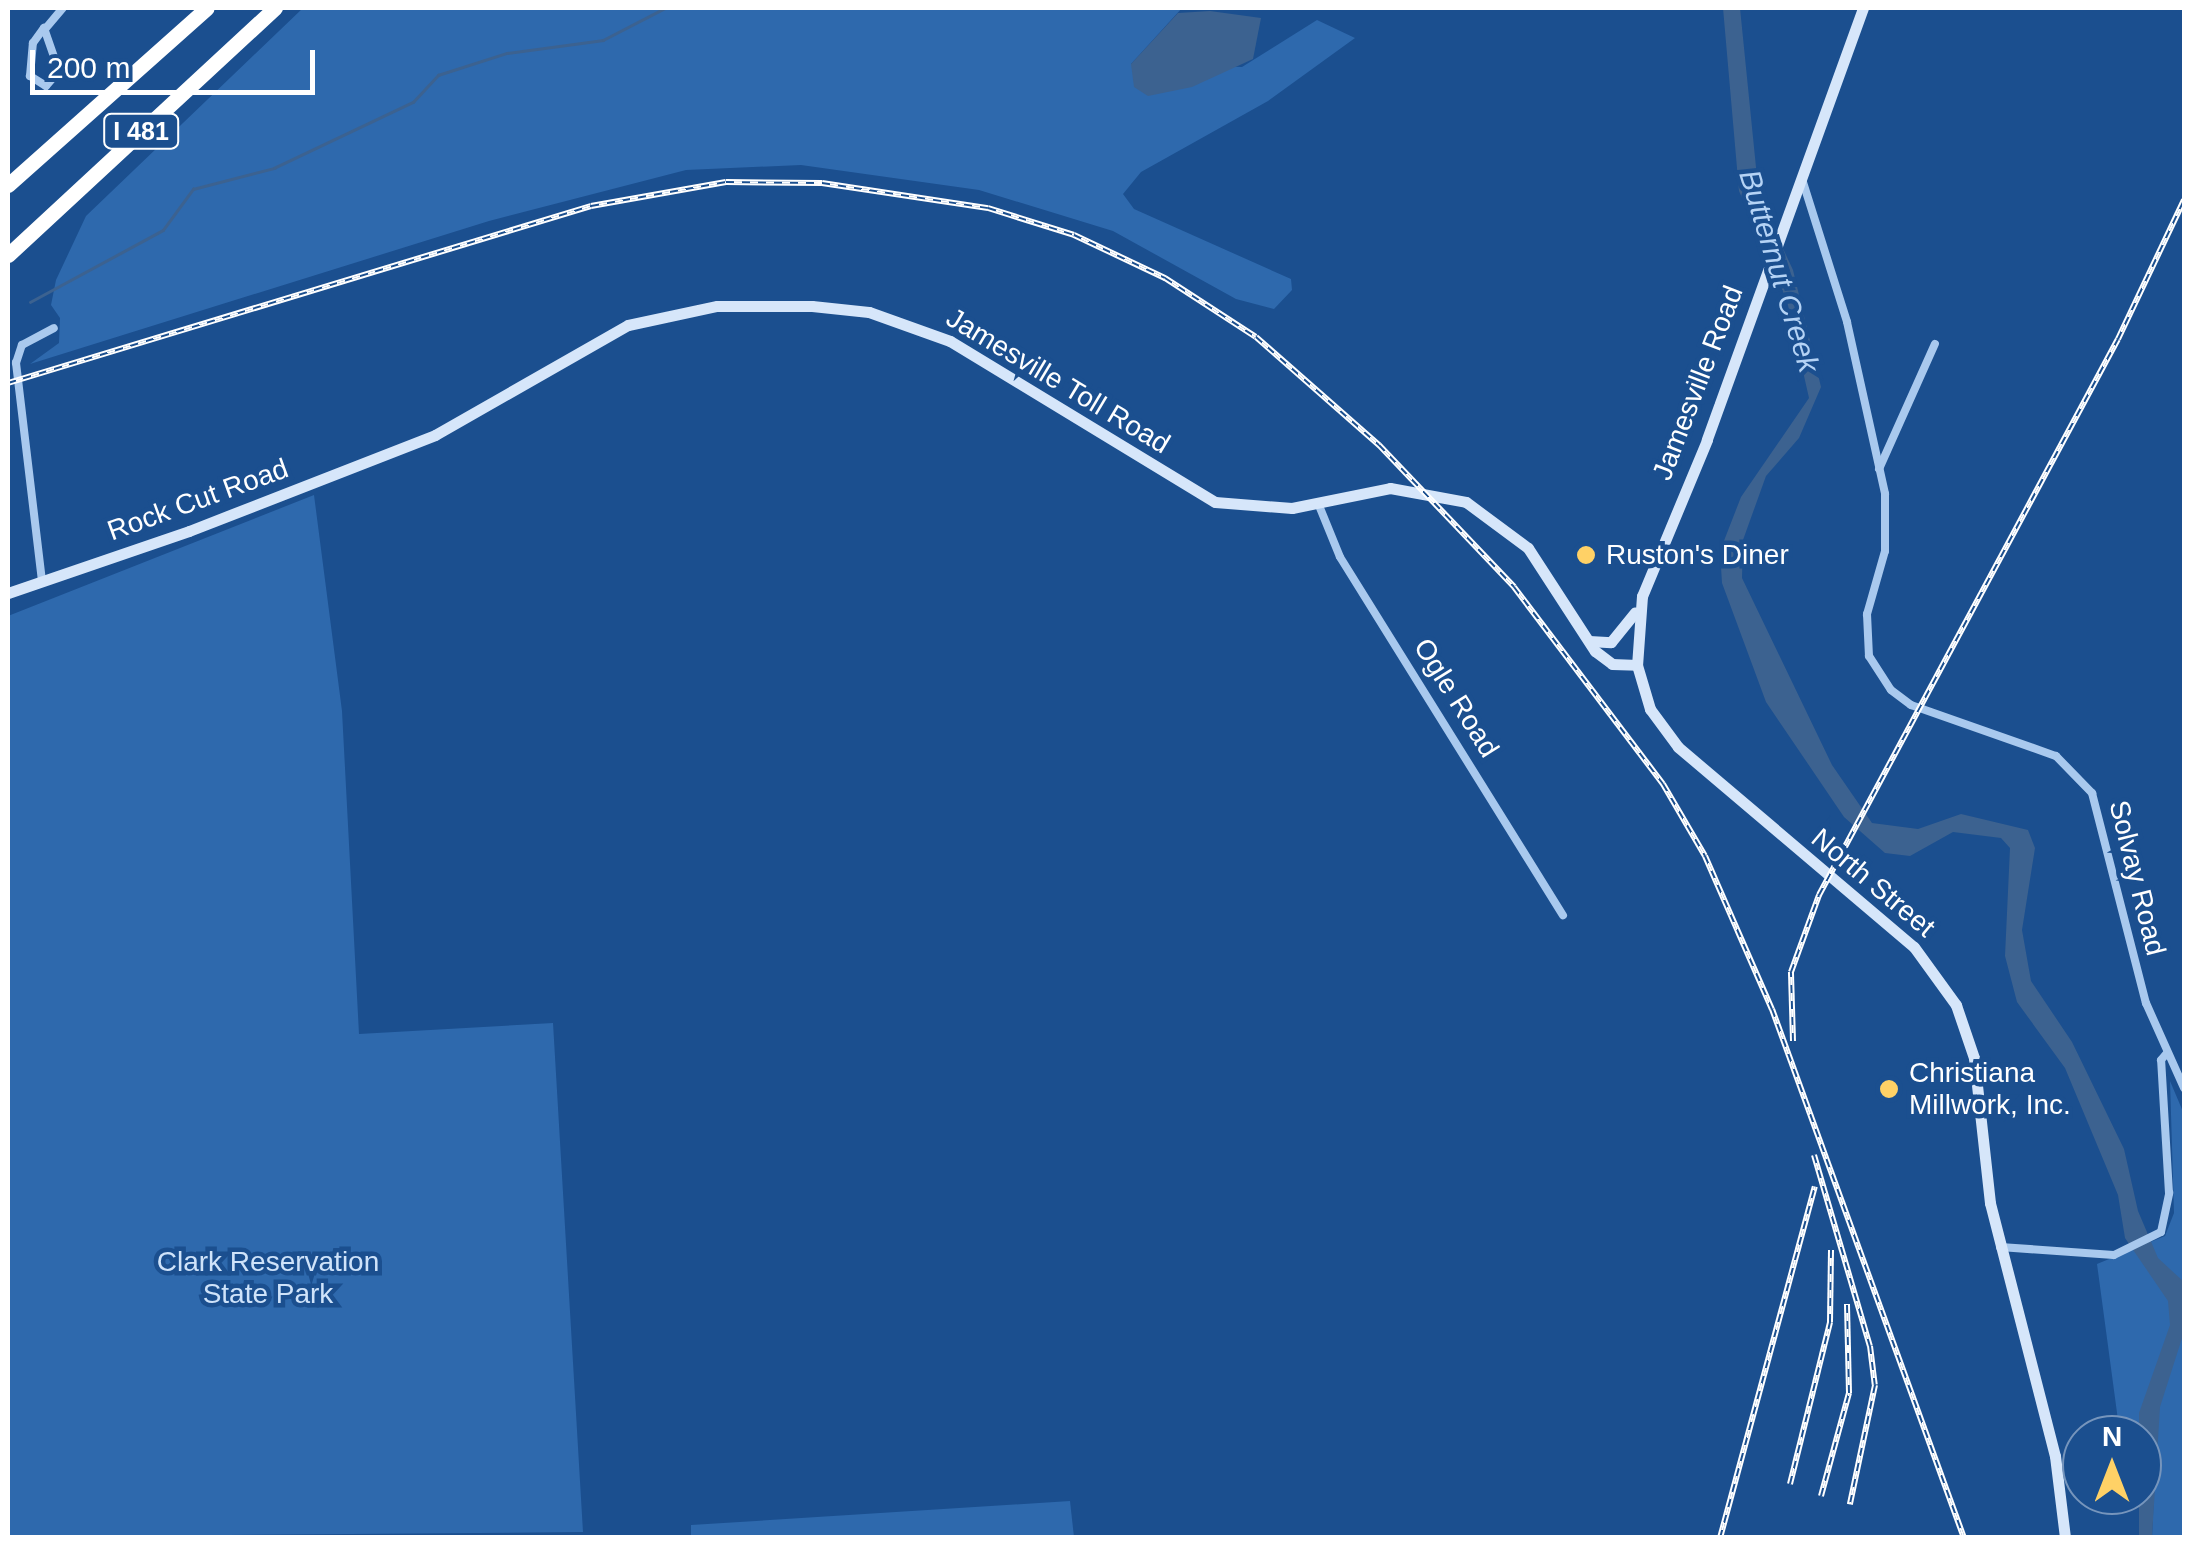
<!DOCTYPE html>
<html>
<head>
<meta charset="utf-8">
<style>
	body { margin:0 }
	#map { position:relative; width:2192px; height:1545px; overflow:hidden; background:#1b4f8f; font-family:Arial,sans-serif }
	div>[style] { position:absolute }
	.green>* { inset:0; background:#2e69ad }
	.water>* { inset:0; background:#3c6290 }
	.stream>* { height:2.5px; margin:-1.25px; padding:0 1.25px; transform-origin:1.25px; border-radius:1.25px; background:#3c6290 }
	.street>* { height:8px; margin:-4px; padding:0 4px; transform-origin:4px; border-radius:4px; background:#a9c9ee }
	.secondary>* { height:11px; margin:-5.5px; padding:0 5.5px; transform-origin:5.5px; border-radius:5.5px; background:#d6e6fa }
	.highway>* { height:15px; margin:-7.5px; padding:0 7.5px; transform-origin:7.5px; border-radius:7.5px; background:#fff }
	.rail>* { height:6px; margin-top:-3px; transform-origin:0; background:repeating-linear-gradient(90deg,#1b4f8f 0 8px,#fff 0 16px); box-sizing:border-box; border-block:2px solid #fff }
	.dots>* { width:28px; height:28px; translate:-50% -50%; box-sizing:border-box; border:5px solid #1b4f8f; border-radius:50% }
	span { translate:-50% -50%; white-space:nowrap; text-align:center; line-height:1.15; -webkit-text-stroke:9px #1b4f8f; paint-order:stroke }
	.shield-label span { padding:2px 8px; background:#1b4f8f; border:2px solid; border-radius:8px; -webkit-text-stroke-width:0 }
	.shield-label { font-size:25px; color:#fff; font-weight:700 }
	.street-label { font-size:28px; color:#fff }
	.poi-label { font-size:28px; color:#fff }
	.left { translate:0 -50%; text-align:left }
	.park-label { font-size:28px; color:#cfe3fa }
	.water-label { font-size:30px; color:#b5d3f5; font-style:italic }
	.frame { position:absolute; inset:0; border:10px solid #fff; pointer-events:none }
	.north { position:absolute; left:2062px; top:1415px; width:100px; height:100px; box-sizing:border-box; background:#1b4f8f; border:2px solid #7695bc; border-radius:50%; rotate:0deg; font-size:28px; font-weight:700; line-height:40px; text-align:center; color:#fff }
	.north::after { content:''; display:block; margin:auto; width:35px; height:45px; background:#ffd166; clip-path:polygon(50% 0,100% 100%,50% 72%,0 100%) }
	.scale { position:absolute; left:30px; top:50px; width:285px; height:45px; box-sizing:border-box; border:5px solid #fff; border-top:0; padding-left:12px; font-size:30px; line-height:35px; white-space:nowrap; color:#fff; -webkit-text-stroke:8px #1b4f8f; paint-order:stroke }
</style>
</head>
<body>
<div id="map">
	<div class="green">
		<div style="clip-path:polygon(303px 8px,1182px 8px,1131px 64px,1242px 67px,1317px 20px,1355px 38px,1268px 101px,1141px 172px,1123px 194px,1134px 209px,1291px 279px,1292px 290px,1274px 309px,1236px 299px,1113px 231px,979px 190px,801px 165px,686px 170px,489px 221px,30px 364px,59px 343px,60px 318px,51px 305px,56px 280px,86px 216px)"></div>
		<div style="clip-path:polygon(314px 495px,342px 711px,359px 1034px,553px 1023px,583px 1532px,8px 1537px,8px 616px)"></div>
		<div style="clip-path:polygon(2170px 1081px,2184px 1114px,2184px 1537px,2152px 1537px,2156px 1450px,2142px 1435px,2120px 1435px,2097px 1264px,2165px 1236px,2174px 1213px)"></div>
		<div style="clip-path:polygon(1070px 1501px,1074px 1537px,691px 1537px,691px 1525px)"></div>
	</div>
	<div class="water">
		<div style="clip-path:polygon(1723px 8px,1740px 8px,1759px 197px,1793px 270px,1821px 387px,1799px 438px,1766px 476px,1743px 540px,1742px 578px,1832px 765px,1872px 823px,1918px 829px,1961px 814px,2028px 830px,2035px 848px,2022px 930px,2031px 981px,2072px 1042px,2124px 1149px,2138px 1211px,2158px 1258px,2184px 1282px,2184px 1332px,2160px 1407px,2152px 1537px,2139px 1537px,2139px 1413px,2170px 1325px,2168px 1301px,2125px 1238px,2118px 1195px,2065px 1068px,2017px 1002px,2005px 956px,2010px 848px,2001px 838px,1953px 832px,1910px 856px,1885px 853px,1844px 817px,1766px 702px,1722px 583px,1720px 551px,1741px 497px,1809px 398px,1787px 301px,1739px 191px)"></div>
		<div style="clip-path:polygon(1210px 11px,1261px 18px,1253px 59px,1192px 87px,1148px 96px,1134px 87px,1131px 64px,1178px 13px)"></div>
	</div>
	<div class="stream">
		<div style="left:30px;top:302px;width:151px;rotate:-28.4deg"></div>
		<div style="left:163px;top:230px;width:51px;rotate:-53.8deg"></div>
		<div style="left:193px;top:189px;width:84px;rotate:-14.5deg"></div>
		<div style="left:274px;top:168px;width:154px;rotate:-25.4deg"></div>
		<div style="left:413px;top:102px;width:37px;rotate:-47deg"></div>
		<div style="left:438px;top:75px;width:72px;rotate:-17.7deg"></div>
		<div style="left:507px;top:53px;width:97px;rotate:-7.7deg"></div>
		<div style="left:603px;top:40px;width:70px;rotate:-27.3deg"></div>
	</div>
	<div class="street">
		<div style="left:44px;top:28px;width:46px;rotate:70.8deg"></div>
		<div style="left:59px;top:71px;width:20px;rotate:131deg"></div>
		<div style="left:46px;top:86px;width:19px;rotate:-148deg"></div>
		<div style="left:30px;top:76px;width:33px;rotate:-85deg"></div>
		<div style="left:33px;top:43px;width:19px;rotate:-54deg"></div>
		<div style="left:46px;top:28px;width:26px;rotate:-50deg"></div>
		<div style="left:1802px;top:179px;width:150px;rotate:72.5deg"></div>
		<div style="left:1847px;top:322px;width:176px;rotate:77.5deg"></div>
		<div style="left:1885px;top:494px;width:57px;rotate:90deg"></div>
		<div style="left:1885px;top:551px;width:66px;rotate:105.9deg"></div>
		<div style="left:1867px;top:614px;width:42px;rotate:87.3deg"></div>
		<div style="left:1869px;top:656px;width:40px;rotate:57.1deg"></div>
		<div style="left:1891px;top:690px;width:25px;rotate:37deg"></div>
		<div style="left:1911px;top:705px;width:154px;rotate:19.4deg"></div>
		<div style="left:2056px;top:756px;width:52px;rotate:45.8deg"></div>
		<div style="left:2092px;top:793px;width:217px;rotate:75.6deg"></div>
		<div style="left:2146px;top:1003px;width:93px;rotate:65.9deg"></div>
		<div style="left:1879px;top:469px;width:137px;rotate:-65.9deg"></div>
		<div style="left:1318px;top:503px;width:58px;rotate:67.8deg"></div>
		<div style="left:1340px;top:557px;width:422px;rotate:58.1deg"></div>
		<div style="left:42px;top:581px;width:220px;rotate:-96.8deg"></div>
		<div style="left:16px;top:363px;width:19px;rotate:-72deg"></div>
		<div style="left:22px;top:345px;width:36px;rotate:-28deg"></div>
		<div style="left:2000px;top:1247px;width:114px;rotate:4deg"></div>
		<div style="left:2114px;top:1255px;width:52px;rotate:-26.1deg"></div>
		<div style="left:2161px;top:1232px;width:40px;rotate:-78deg"></div>
		<div style="left:2169px;top:1193px;width:133px;rotate:-93.4deg"></div>
		<div style="left:2161px;top:1060px;width:9px;rotate:-49deg"></div>
	</div>
	<div class="secondary">
		<div style="left:1863px;top:8px;width:459px;rotate:109.9deg"></div>
		<div style="left:1707px;top:440px;width:169px;rotate:112.6deg"></div>
		<div style="left:1642px;top:596px;width:69px;rotate:94.1deg"></div>
		<div style="left:1637px;top:665px;width:46px;rotate:73.5deg"></div>
		<div style="left:1650px;top:709px;width:47px;rotate:53.6deg"></div>
		<div style="left:1678px;top:747px;width:309px;rotate:40.3deg"></div>
		<div style="left:1914px;top:947px;width:72px;rotate:54.1deg"></div>
		<div style="left:1956px;top:1005px;width:56px;rotate:71.2deg"></div>
		<div style="left:1974px;top:1058px;width:146px;rotate:83.7deg"></div>
		<div style="left:1990px;top:1203px;width:261px;rotate:75.6deg"></div>
		<div style="left:2055px;top:1456px;width:83px;rotate:83deg"></div>
		<div style="left:8px;top:593px;width:191px;rotate:-18.9deg"></div>
		<div style="left:189px;top:531px;width:264px;rotate:-21.3deg"></div>
		<div style="left:435px;top:435px;width:222px;rotate:-29.7deg"></div>
		<div style="left:628px;top:325px;width:91px;rotate:-12.1deg"></div>
		<div style="left:717px;top:306px;width:95px"></div>
		<div style="left:812px;top:306px;width:57px;rotate:6deg"></div>
		<div style="left:869px;top:312px;width:86px;rotate:19.7deg"></div>
		<div style="left:950px;top:341px;width:310px;rotate:31.3deg"></div>
		<div style="left:1215px;top:502px;width:77px;rotate:4.5deg"></div>
		<div style="left:1292px;top:508px;width:100px;rotate:-11.5deg"></div>
		<div style="left:1390px;top:488px;width:77px;rotate:10.4deg"></div>
		<div style="left:1466px;top:502px;width:77px;rotate:36.6deg"></div>
		<div style="left:1528px;top:548px;width:123px;rotate:57deg"></div>
		<div style="left:1595px;top:651px;width:21px;rotate:37deg"></div>
		<div style="left:1612px;top:664px;width:25px;rotate:2deg"></div>
		<div style="left:1589px;top:641px;width:22px;rotate:3deg"></div>
		<div style="left:1611px;top:642px;width:38px;rotate:-51deg"></div>
	</div>
	<div class="highway">
		<div style="left:8px;top:185px;width:266px;rotate:-41.7deg"></div>
		<div style="left:8px;top:255px;width:364px;rotate:-42.8deg"></div>
	</div>
	<div class="rail">
		<div style="left:8px;top:383px;width:609px;rotate:-16.89deg"></div>
		<div style="left:591px;top:206px;width:137px;rotate:-10.1deg"></div>
		<div style="left:726px;top:182px;width:96px;rotate:0.6deg"></div>
		<div style="left:822px;top:183px;width:168px;rotate:8.6deg"></div>
		<div style="left:988px;top:208px;width:90px;rotate:17.4deg"></div>
		<div style="left:1074px;top:235px;width:101px;rotate:25.3deg"></div>
		<div style="left:1165px;top:278px;width:108px;rotate:33deg"></div>
		<div style="left:1256px;top:337px;width:164px;rotate:41.3deg"></div>
		<div style="left:1379px;top:445px;width:196px;rotate:46.4deg"></div>
		<div style="left:1514px;top:587px;width:247px;rotate:52.9deg"></div>
		<div style="left:1663px;top:784px;width:83px;rotate:59.7deg"></div>
		<div style="left:1705px;top:856px;width:167px;rotate:66.4deg"></div>
		<div style="left:1772px;top:1009px;width:563px;rotate:70.05deg"></div>
		<div style="left:1793px;top:1041px;width:69px;rotate:-91.7deg"></div>
		<div style="left:1791px;top:972px;width:82px;rotate:-70deg"></div>
		<div style="left:1819px;top:895px;width:631px;rotate:-61.73deg"></div>
		<div style="left:2118px;top:339px;width:154px;rotate:-64.6deg"></div>
		<div style="left:1814px;top:1155px;width:199px;rotate:73.7deg"></div>
		<div style="left:1870px;top:1346px;width:39px;rotate:83deg"></div>
		<div style="left:1875px;top:1385px;width:122px;rotate:101.9deg"></div>
		<div style="left:1790px;top:1484px;width:167px;rotate:-76.1deg"></div>
		<div style="left:1830px;top:1322px;width:72px;rotate:-89.2deg"></div>
		<div style="left:1821px;top:1496px;width:107px;rotate:-74.8deg"></div>
		<div style="left:1849px;top:1393px;width:89px;rotate:-91.3deg"></div>
		<div style="left:1720px;top:1538px;width:364px;rotate:-74.9deg"></div>
	</div>
	<div class="dots">
		<div style="left:1586px;top:555px;background:#ffd166"></div>
		<div style="left:1889px;top:1089px;background:#ffd166"></div>
	</div>
	<div class="shield-label">
		<span style="left:141px;top:131px">I 481</span>
	</div>
	<div class="street-label">
		<span style="left:1058px;top:381px;rotate:31deg">Jamesville Toll Road</span>
		<span style="left:1698px;top:383px;rotate:-69deg">Jamesville Road</span>
		<span style="left:198px;top:500px;rotate:-20deg">Rock Cut Road</span>
		<span style="left:1456px;top:698px;rotate:58deg">Ogle Road</span>
		<span style="left:2137px;top:878px;rotate:76deg">Solvay Road</span>
		<span style="left:1873px;top:883px;rotate:40deg">North Street</span>
	</div>
	<div class="poi-label">
		<span class="left" style="left:1606px;top:555px">Ruston's Diner</span>
		<span class="left" style="left:1909px;top:1089px">Christiana<br>Millwork, Inc.</span>
	</div>
	<div class="park-label">
		<span style="left:268px;top:1278px">Clark Reservation<br>State Park</span>
	</div>
	<div class="water-label">
		<span style="left:1779px;top:271px;rotate:73deg">Butternut Creek</span>
	</div>
	<div class="frame"></div>
	<div class="north">N</div>
	<div class="scale">200 m</div>
</div>
</body>
</html>
